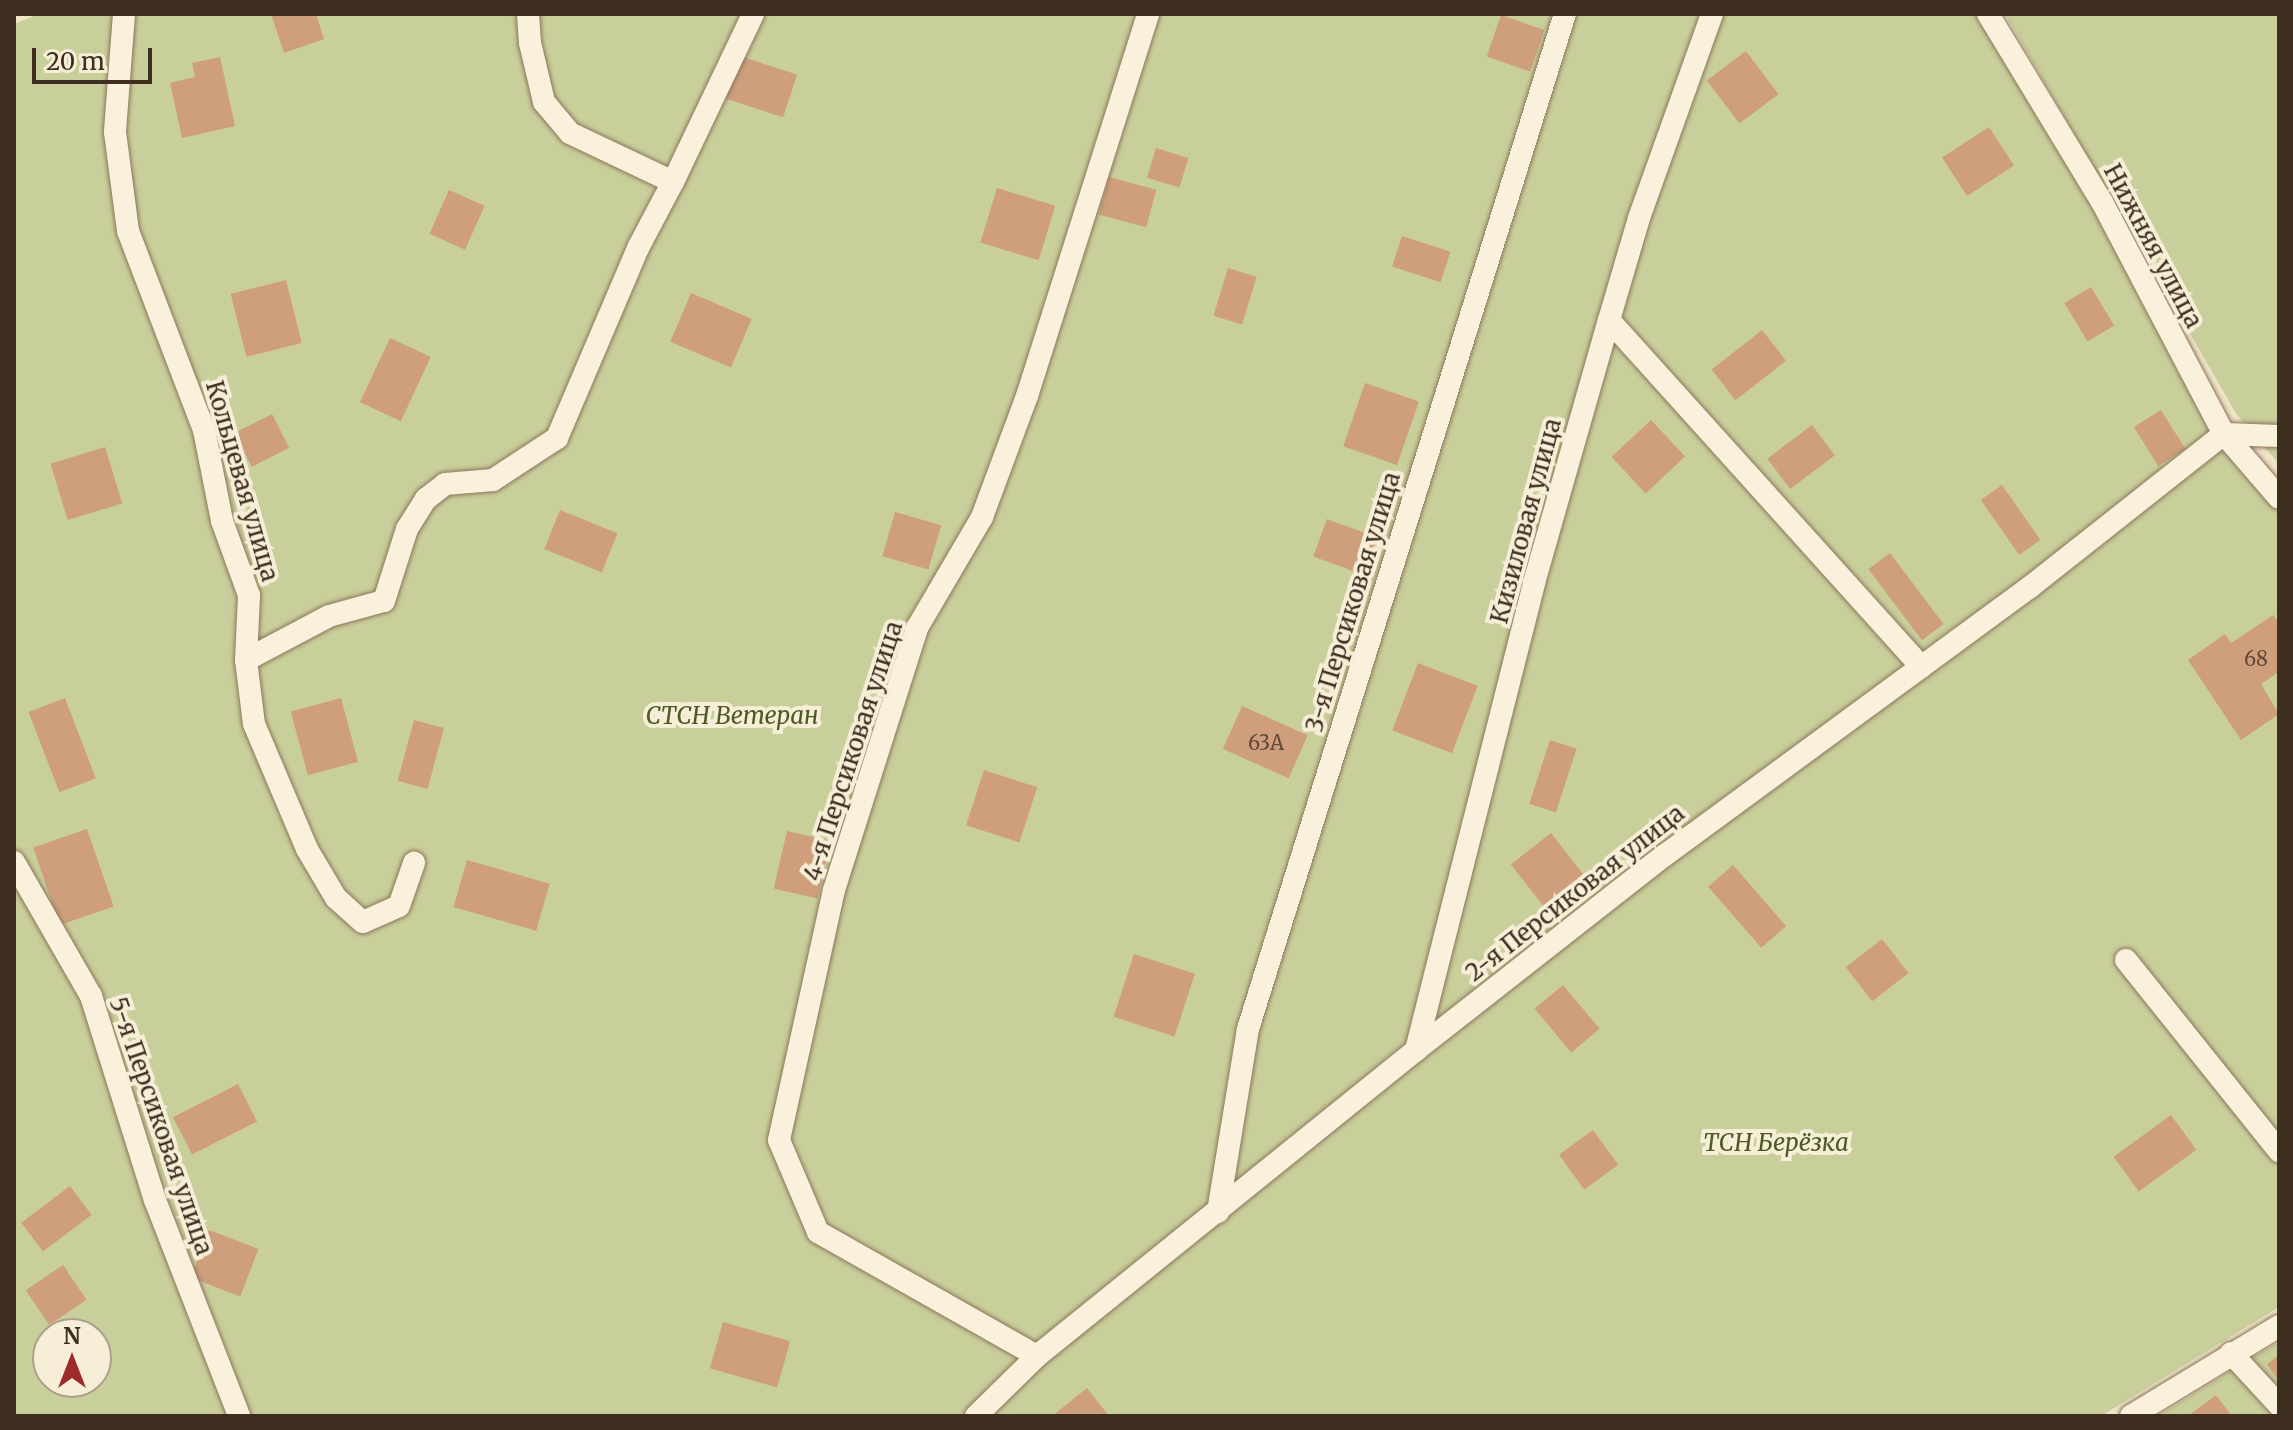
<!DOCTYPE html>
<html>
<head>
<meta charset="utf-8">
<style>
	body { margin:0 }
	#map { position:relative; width:2293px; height:1430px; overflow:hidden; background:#f0e4c8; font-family:Merriweather,serif }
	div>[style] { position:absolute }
	.green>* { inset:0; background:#c9cf9b }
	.building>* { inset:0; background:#cf9f7d; transform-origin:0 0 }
	.roads { filter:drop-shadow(0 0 2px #8d765c) drop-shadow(0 0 2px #8d765c) }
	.service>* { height:22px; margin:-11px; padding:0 11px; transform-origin:11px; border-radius:11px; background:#faf1dc }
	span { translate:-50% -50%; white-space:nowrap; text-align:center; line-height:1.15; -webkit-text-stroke:8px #f7eed8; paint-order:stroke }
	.number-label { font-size:20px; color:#624a37 }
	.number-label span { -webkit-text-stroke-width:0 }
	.street-label { font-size:24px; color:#3d2e20 }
	.park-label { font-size:24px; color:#4d5a26; font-style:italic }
	.frame { position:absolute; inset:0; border:16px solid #3d2e20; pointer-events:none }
	.north { position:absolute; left:32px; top:1318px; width:80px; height:80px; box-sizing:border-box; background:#f7eed8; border:2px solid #ada18e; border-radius:50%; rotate:0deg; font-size:22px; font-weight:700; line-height:32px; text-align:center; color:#3d2e20 }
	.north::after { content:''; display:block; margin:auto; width:28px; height:36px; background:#9e2a2b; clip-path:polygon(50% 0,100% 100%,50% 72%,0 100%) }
	.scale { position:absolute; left:32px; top:48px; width:120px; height:36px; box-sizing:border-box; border:4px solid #3d2e20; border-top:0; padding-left:10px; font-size:24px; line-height:28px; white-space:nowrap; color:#3d2e20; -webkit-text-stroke:6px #f7eed8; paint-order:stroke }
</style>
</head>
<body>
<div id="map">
	<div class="green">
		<div style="clip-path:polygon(evenodd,39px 14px,1990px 14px,2234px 433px,2279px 487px,2279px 1307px,2101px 1416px,14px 1416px,14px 24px,39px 14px,48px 1334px,96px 1334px,96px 1382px,48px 1382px,48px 1334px)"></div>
		<div style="clip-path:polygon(2005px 14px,2279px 14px,2279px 464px,2237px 415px)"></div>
		<div style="clip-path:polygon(2279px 1342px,2279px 1416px,2158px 1416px,2250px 1359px)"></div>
	</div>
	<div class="building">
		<div style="clip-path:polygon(271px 14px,316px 14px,324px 39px,284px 53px)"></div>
		<div style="left:1501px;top:15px;width:46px;height:44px;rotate:19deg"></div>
		<div style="left:1746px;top:51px;width:54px;height:49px;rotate:53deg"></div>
		<div style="left:740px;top:56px;width:60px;height:45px;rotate:18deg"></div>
		<div style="clip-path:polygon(220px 57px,235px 126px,182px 138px,170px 83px,195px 77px,192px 63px)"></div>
		<div style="left:1989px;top:127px;width:46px;height:56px;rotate:57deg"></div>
		<div style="left:1156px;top:148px;width:34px;height:31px;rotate:17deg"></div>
		<div style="left:1109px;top:177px;width:49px;height:39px;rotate:15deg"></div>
		<div style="left:997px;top:188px;width:61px;height:57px;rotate:17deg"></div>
		<div style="left:449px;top:190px;width:39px;height:48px;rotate:24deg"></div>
		<div style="left:1402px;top:236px;width:51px;height:32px;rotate:18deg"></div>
		<div style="left:1228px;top:268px;width:30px;height:50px;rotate:17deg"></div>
		<div style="left:286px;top:280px;width:65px;height:57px;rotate:76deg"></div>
		<div style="left:2091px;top:287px;width:45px;height:31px;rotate:59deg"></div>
		<div style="left:691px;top:293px;width:66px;height:53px;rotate:23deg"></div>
		<div style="left:1762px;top:330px;width:39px;height:64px;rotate:52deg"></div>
		<div style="left:390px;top:338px;width:45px;height:71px;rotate:25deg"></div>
		<div style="left:1365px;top:383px;width:57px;height:67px;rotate:19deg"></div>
		<div style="left:2161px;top:410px;width:46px;height:32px;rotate:58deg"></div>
		<div style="left:272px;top:414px;width:38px;height:42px;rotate:63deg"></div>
		<div style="left:1651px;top:420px;width:50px;height:54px;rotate:47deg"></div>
		<div style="left:1812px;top:425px;width:38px;height:56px;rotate:53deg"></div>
		<div style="left:105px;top:447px;width:59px;height:57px;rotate:73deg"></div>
		<div style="left:2002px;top:485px;width:67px;height:26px;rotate:55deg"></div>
		<div style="left:560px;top:510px;width:62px;height:42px;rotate:22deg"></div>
		<div style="left:895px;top:512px;width:48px;height:46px;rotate:16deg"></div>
		<div style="left:1327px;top:519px;width:53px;height:40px;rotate:20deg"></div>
		<div style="left:1890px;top:553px;width:89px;height:27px;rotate:53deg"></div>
		<div style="clip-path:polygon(2273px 615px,2279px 623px,2279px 672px,2261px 684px,2279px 714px,2241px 740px,2188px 660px,2225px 634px,2231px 643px)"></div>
		<div style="left:1418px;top:663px;width:64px;height:72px;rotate:21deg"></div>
		<div style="left:65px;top:698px;width:86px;height:39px;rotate:69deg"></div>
		<div style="left:341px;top:698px;width:66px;height:52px;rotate:75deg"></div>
		<div style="left:1242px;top:706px;width:72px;height:47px;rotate:24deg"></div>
		<div style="left:414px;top:720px;width:31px;height:63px;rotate:15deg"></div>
		<div style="left:1550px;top:740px;width:28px;height:67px;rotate:18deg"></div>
		<div style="left:984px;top:770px;width:56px;height:58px;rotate:18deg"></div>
		<div style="left:87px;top:829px;width:82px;height:57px;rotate:71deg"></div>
		<div style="left:787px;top:831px;width:45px;height:59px;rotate:13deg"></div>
		<div style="left:1551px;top:833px;width:68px;height:51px;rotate:52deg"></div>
		<div style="left:467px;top:860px;width:86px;height:49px;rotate:16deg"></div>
		<div style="left:1733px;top:865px;width:81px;height:33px;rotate:49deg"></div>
		<div style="left:1882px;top:939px;width:43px;height:46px;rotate:52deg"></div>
		<div style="left:1134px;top:954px;width:64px;height:66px;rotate:18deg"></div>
		<div style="left:1563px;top:985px;width:57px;height:37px;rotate:50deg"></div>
		<div style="left:238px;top:1084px;width:42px;height:73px;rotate:63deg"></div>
		<div style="left:2171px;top:1115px;width:43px;height:71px;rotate:54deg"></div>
		<div style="left:1593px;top:1130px;width:43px;height:42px;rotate:54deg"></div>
		<div style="left:70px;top:1186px;width:36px;height:61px;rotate:53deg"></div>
		<div style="left:209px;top:1230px;width:53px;height:51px;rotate:21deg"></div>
		<div style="left:63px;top:1265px;width:42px;height:45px;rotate:56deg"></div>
		<div style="left:723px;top:1322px;width:70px;height:48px;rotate:16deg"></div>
		<div style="clip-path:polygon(2279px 1355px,2279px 1381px,2267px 1364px)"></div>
		<div style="clip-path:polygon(1087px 1388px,1109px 1416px,1052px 1416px)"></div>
		<div style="clip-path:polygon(2216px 1395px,2232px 1416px,2188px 1416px)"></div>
	</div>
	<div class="roads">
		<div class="service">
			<div style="left:124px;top:14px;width:118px;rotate:94.4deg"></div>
			<div style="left:115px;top:132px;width:100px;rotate:82.5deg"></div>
			<div style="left:128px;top:231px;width:213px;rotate:69.1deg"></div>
			<div style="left:204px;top:430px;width:93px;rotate:78.8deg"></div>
			<div style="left:222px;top:521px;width:79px;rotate:70deg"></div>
			<div style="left:249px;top:595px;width:65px;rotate:92.6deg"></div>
			<div style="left:246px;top:660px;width:94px;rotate:-27.9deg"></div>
			<div style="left:329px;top:616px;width:57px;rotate:-15.3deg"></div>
			<div style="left:384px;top:601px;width:76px;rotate:-72.3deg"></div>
			<div style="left:407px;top:529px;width:36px;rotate:-58deg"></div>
			<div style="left:426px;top:499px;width:24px;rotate:-38deg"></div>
			<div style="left:445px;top:484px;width:48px;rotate:-4.8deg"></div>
			<div style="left:493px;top:480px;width:77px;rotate:-33.3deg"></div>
			<div style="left:557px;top:438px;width:207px;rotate:-66.9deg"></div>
			<div style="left:638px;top:248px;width:75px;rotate:-62.1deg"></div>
			<div style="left:673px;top:182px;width:114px;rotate:-154.6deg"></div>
			<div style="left:570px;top:133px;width:40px;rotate:-130deg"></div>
			<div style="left:544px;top:102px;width:61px;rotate:-103.3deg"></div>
			<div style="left:530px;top:43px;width:29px;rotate:-94deg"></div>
			<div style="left:1988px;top:14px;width:220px;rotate:58.8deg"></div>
			<div style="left:2102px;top:202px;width:262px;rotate:62.3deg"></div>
			<div style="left:2224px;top:434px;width:84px;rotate:49.3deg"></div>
			<div style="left:673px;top:182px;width:186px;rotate:-64.5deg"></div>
			<div style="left:1609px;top:320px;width:467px;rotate:48deg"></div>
			<div style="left:2224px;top:434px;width:55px;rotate:2.1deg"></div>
			<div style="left:246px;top:660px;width:64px;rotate:82.9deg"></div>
			<div style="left:254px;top:724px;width:136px;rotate:67deg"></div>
			<div style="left:307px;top:849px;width:57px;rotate:59.4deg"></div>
			<div style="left:336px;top:898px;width:36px;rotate:42deg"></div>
			<div style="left:363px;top:922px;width:39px;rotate:-24deg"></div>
			<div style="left:399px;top:906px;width:46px;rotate:-70.8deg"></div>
			<div style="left:14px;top:862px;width:155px;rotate:60.1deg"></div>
			<div style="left:91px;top:996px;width:214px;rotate:72.6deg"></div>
			<div style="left:155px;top:1200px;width:232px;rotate:68.7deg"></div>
			<div style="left:2126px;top:960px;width:245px;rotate:51.3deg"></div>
			<div style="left:1416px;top:1050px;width:482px;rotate:-75.8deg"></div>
			<div style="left:1534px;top:583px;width:273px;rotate:-74.1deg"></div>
			<div style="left:1609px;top:320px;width:106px;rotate:-73.6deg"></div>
			<div style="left:1639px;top:218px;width:217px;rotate:-70.3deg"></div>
			<div style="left:1218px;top:1212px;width:185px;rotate:-80.7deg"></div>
			<div style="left:1248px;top:1029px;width:1063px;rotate:-72.66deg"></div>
			<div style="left:2231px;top:1353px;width:71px;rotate:47.3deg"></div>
			<div style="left:1037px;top:1356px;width:252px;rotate:-150.5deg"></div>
			<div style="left:818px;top:1232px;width:100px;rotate:-113deg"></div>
			<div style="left:779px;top:1140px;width:256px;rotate:-77.6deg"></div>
			<div style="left:834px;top:890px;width:275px;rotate:-72.4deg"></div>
			<div style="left:917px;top:628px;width:129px;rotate:-59.6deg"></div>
			<div style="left:982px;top:517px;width:129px;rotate:-69.6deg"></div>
			<div style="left:1027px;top:396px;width:401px;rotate:-72.4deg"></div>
			<div style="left:976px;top:1416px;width:86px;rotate:-44.5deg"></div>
			<div style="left:1037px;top:1356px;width:487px;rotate:-38.9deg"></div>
			<div style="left:1416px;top:1050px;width:316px;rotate:-38.1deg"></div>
			<div style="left:1665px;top:855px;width:453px;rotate:-36.3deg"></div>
			<div style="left:2030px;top:587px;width:247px;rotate:-38.3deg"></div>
			<div style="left:2131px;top:1416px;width:173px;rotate:-31.3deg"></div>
		</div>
	</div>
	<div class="number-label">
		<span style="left:2256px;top:658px">68</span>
		<span style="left:1266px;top:742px">63А</span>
	</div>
	<div class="street-label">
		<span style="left:2153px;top:246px;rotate:62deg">Нижняя улица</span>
		<span style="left:242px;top:481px;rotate:74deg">Кольцевая улица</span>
		<span style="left:1526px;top:521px;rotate:-75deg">Кизиловая улица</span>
		<span style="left:1353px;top:602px;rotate:-73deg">3-я Персиковая улица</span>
		<span style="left:853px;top:751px;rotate:-72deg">4-я Персиковая улица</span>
		<span style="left:1575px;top:893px;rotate:-38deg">2-я Персиковая улица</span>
		<span style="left:161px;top:1126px;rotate:71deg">5-я Персиковая улица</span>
	</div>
	<div class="park-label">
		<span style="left:732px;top:716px">СТСН Ветеран</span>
		<span style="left:1776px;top:1143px">ТСН Берёзка</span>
	</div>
	<div class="frame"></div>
	<div class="north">N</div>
	<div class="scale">20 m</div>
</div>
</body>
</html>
